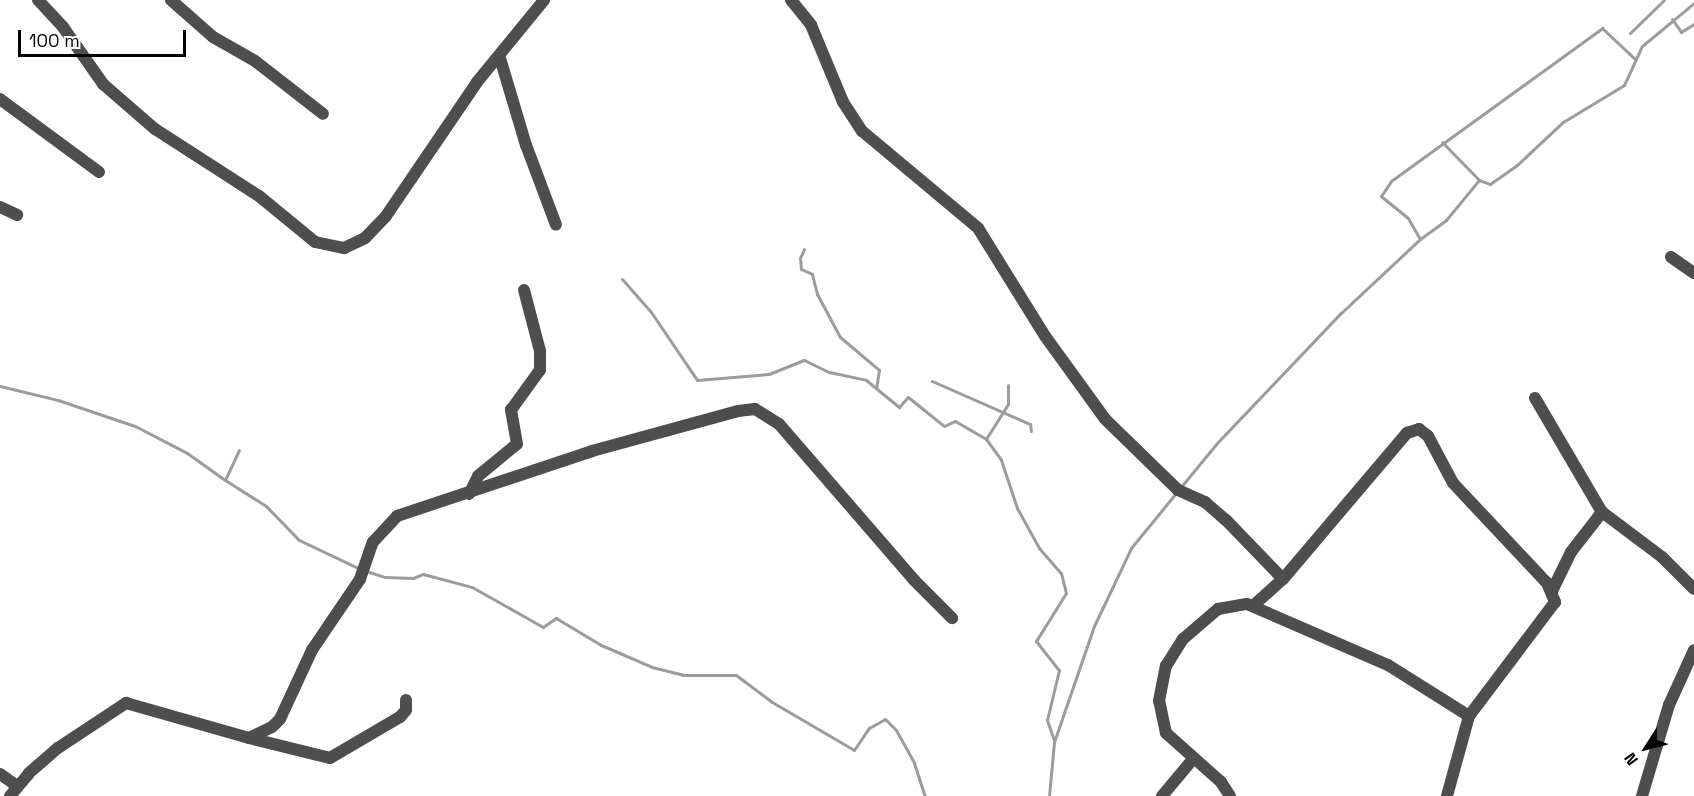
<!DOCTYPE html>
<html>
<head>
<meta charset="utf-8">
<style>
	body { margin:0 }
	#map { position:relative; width:1694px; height:796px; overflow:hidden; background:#fff; font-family:"Space Grotesk",sans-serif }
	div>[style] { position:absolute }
	.stream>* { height:3px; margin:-1.5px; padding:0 1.5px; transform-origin:1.5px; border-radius:1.5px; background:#9c9c9c }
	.street>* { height:12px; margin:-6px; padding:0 6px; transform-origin:6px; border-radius:6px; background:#4e4e4e }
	span { translate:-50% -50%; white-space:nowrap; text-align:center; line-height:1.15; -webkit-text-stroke:5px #fff; paint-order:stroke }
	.north { position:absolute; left:1616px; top:718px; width:60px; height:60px; -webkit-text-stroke:4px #fff; paint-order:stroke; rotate:234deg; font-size:16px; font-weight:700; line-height:24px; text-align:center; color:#000 }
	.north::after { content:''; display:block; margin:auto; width:21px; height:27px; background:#000; clip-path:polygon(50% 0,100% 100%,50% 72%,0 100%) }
	.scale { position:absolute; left:18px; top:30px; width:168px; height:27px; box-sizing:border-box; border:3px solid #000; border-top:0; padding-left:8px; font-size:18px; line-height:21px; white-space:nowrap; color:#000; -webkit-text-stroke:4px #fff; paint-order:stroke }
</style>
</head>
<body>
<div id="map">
	<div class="stream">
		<div style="left:1672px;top:19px;width:16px;rotate:55deg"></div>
		<div style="left:1681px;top:32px;width:15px;rotate:-32deg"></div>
		<div style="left:1630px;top:33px;width:47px;rotate:-44.1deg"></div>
		<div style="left:1479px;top:180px;width:12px;rotate:20deg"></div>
		<div style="left:1490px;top:184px;width:33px;rotate:-35deg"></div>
		<div style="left:1517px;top:165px;width:63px;rotate:-43.1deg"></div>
		<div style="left:1563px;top:122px;width:71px;rotate:-31.2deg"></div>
		<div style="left:1624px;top:85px;width:43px;rotate:-65.2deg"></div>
		<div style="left:1642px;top:46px;width:67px;rotate:-39.6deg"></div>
		<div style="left:1420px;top:239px;width:32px;rotate:-36deg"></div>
		<div style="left:1446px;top:220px;width:52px;rotate:-50.5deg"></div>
		<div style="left:1479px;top:180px;width:53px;rotate:-134.2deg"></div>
		<div style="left:804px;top:249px;width:10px;rotate:114deg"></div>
		<div style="left:800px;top:258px;width:11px;rotate:85deg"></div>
		<div style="left:801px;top:269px;width:12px;rotate:24deg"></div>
		<div style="left:812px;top:274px;width:21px;rotate:76deg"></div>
		<div style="left:817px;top:294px;width:49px;rotate:61.9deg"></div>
		<div style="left:840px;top:337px;width:51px;rotate:40.2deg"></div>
		<div style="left:879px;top:370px;width:18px;rotate:99deg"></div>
		<div style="left:622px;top:279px;width:44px;rotate:48.7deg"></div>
		<div style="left:651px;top:312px;width:82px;rotate:55.9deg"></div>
		<div style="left:697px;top:380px;width:72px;rotate:-4.8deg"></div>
		<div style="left:769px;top:374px;width:38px;rotate:-22deg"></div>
		<div style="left:804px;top:360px;width:28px;rotate:26deg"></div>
		<div style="left:829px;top:372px;width:38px;rotate:12deg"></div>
		<div style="left:866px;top:380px;width:43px;rotate:39.3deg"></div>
		<div style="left:899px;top:407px;width:13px;rotate:-48deg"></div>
		<div style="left:908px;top:397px;width:46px;rotate:38.9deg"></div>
		<div style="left:944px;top:426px;width:12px;rotate:-24deg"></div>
		<div style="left:955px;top:421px;width:36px;rotate:30deg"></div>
		<div style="left:986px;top:439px;width:26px;rotate:54deg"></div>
		<div style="left:1001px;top:460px;width:51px;rotate:71.6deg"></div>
		<div style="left:1017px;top:508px;width:46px;rotate:61.2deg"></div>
		<div style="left:1039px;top:548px;width:33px;rotate:49deg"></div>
		<div style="left:1061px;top:573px;width:21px;rotate:76deg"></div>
		<div style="left:1066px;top:593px;width:57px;rotate:122deg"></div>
		<div style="left:1036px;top:641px;width:37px;rotate:52deg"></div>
		<div style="left:1059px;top:670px;width:51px;rotate:103.5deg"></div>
		<div style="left:1047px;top:720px;width:21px;rotate:71deg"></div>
		<div style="left:932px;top:381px;width:107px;rotate:23.7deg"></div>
		<div style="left:1030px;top:424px;width:7px;rotate:82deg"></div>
		<div style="left:0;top:386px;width:60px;rotate:13.6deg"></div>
		<div style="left:58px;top:400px;width:81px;rotate:18.7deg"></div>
		<div style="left:135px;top:426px;width:59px;rotate:27.4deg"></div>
		<div style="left:187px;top:453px;width:47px;rotate:35.4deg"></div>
		<div style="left:986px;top:439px;width:41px;rotate:-57.8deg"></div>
		<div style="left:1008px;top:404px;width:19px;rotate:-90deg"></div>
		<div style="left:239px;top:450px;width:33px;rotate:115deg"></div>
		<div style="left:225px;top:480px;width:49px;rotate:32.4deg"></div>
		<div style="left:266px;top:506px;width:47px;rotate:45.9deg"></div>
		<div style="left:299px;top:540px;width:68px;rotate:25.4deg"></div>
		<div style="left:1180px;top:488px;width:58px;rotate:-50.6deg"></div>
		<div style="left:1217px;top:443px;width:180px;rotate:-46.4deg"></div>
		<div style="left:1341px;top:313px;width:108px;rotate:-43.1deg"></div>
		<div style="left:1420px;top:239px;width:24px;rotate:-120deg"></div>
		<div style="left:1408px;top:218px;width:35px;rotate:-141deg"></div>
		<div style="left:1381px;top:196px;width:18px;rotate:-56deg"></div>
		<div style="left:1391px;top:181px;width:261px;rotate:-35.9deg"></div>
		<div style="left:1602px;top:28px;width:45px;rotate:43.2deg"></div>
		<div style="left:366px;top:571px;width:20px;rotate:18deg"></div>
		<div style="left:385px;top:577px;width:28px;rotate:2deg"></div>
		<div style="left:413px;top:578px;width:11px;rotate:-22deg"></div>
		<div style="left:423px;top:574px;width:51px;rotate:14.9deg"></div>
		<div style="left:472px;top:587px;width:81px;rotate:29.4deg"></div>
		<div style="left:543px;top:627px;width:16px;rotate:-35deg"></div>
		<div style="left:556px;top:618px;width:52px;rotate:31deg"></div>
		<div style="left:601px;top:645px;width:56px;rotate:23.3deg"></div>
		<div style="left:652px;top:667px;width:32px;rotate:14deg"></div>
		<div style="left:683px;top:675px;width:53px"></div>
		<div style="left:736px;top:675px;width:45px;rotate:36.9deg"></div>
		<div style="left:772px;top:702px;width:95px;rotate:30.3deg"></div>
		<div style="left:854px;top:750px;width:27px;rotate:-56deg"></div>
		<div style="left:869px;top:728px;width:18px;rotate:-29deg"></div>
		<div style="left:885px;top:719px;width:16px;rotate:45deg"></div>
		<div style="left:896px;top:730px;width:38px;rotate:61deg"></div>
		<div style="left:914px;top:763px;width:35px;rotate:72deg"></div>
		<div style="left:1049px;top:796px;width:54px;rotate:-84.7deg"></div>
		<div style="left:1054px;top:742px;width:123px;rotate:-71deg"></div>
		<div style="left:1094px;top:626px;width:86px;rotate:-64.6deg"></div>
		<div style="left:1131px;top:548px;width:71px;rotate:-50.7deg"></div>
	</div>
	<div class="street">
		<div style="left:38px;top:0;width:37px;rotate:47deg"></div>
		<div style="left:63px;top:27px;width:70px;rotate:54.9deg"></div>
		<div style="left:103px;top:84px;width:69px;rotate:40.9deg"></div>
		<div style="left:155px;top:129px;width:124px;rotate:32.8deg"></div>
		<div style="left:259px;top:196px;width:72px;rotate:39.4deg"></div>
		<div style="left:315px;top:242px;width:30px;rotate:12deg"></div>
		<div style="left:344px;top:248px;width:23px;rotate:-25deg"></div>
		<div style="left:365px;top:238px;width:30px;rotate:-46deg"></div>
		<div style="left:386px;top:216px;width:162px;rotate:-55.8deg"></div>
		<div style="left:477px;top:82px;width:106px;rotate:-50.7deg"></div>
		<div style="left:171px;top:0;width:56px;rotate:41.4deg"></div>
		<div style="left:213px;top:37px;width:48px;rotate:29.7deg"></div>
		<div style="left:255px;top:61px;width:86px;rotate:37.9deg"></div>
		<div style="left:791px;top:0;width:32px;rotate:51deg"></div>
		<div style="left:811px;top:25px;width:83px;rotate:67.4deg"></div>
		<div style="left:843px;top:102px;width:35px;rotate:57deg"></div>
		<div style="left:862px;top:131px;width:151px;rotate:39.9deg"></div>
		<div style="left:978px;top:228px;width:127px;rotate:58.2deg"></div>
		<div style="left:1045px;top:336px;width:102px;rotate:54.1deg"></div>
		<div style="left:1105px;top:419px;width:102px;rotate:44.2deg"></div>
		<div style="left:1178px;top:490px;width:30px;rotate:24deg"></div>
		<div style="left:1205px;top:502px;width:28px;rotate:41deg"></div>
		<div style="left:1226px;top:520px;width:82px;rotate:46deg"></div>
		<div style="left:500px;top:58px;width:91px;rotate:73.4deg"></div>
		<div style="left:526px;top:145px;width:85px;rotate:69.4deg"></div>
		<div style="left:0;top:99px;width:123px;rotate:36.4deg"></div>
		<div style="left:0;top:207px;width:19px;rotate:25deg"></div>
		<div style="left:1671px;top:257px;width:28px;rotate:35deg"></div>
		<div style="left:1535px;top:398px;width:132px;rotate:59.6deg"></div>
		<div style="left:1602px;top:512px;width:75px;rotate:36.9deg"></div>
		<div style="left:1662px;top:557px;width:45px;rotate:45deg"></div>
		<div style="left:469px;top:494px;width:20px;rotate:-63deg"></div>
		<div style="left:478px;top:476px;width:50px;rotate:-39.4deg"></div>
		<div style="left:517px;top:444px;width:35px;rotate:-100deg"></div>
		<div style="left:511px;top:410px;width:49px;rotate:-54.1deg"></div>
		<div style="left:540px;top:370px;width:19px;rotate:-90deg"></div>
		<div style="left:540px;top:351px;width:63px;rotate:-104.7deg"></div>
		<div style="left:1552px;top:591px;width:43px;rotate:-64deg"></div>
		<div style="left:1571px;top:552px;width:51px;rotate:-52.2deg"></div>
		<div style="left:1254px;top:605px;width:39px;rotate:-42deg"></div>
		<div style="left:1283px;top:579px;width:192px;rotate:-49.7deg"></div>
		<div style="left:1407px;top:433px;width:13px;rotate:-18deg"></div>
		<div style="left:1419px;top:429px;width:11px;rotate:38deg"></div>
		<div style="left:1428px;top:436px;width:53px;rotate:62deg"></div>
		<div style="left:1453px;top:483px;width:137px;rotate:46.8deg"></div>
		<div style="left:1547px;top:583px;width:21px;rotate:67deg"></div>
		<div style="left:1555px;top:602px;width:143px;rotate:127deg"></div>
		<div style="left:249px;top:738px;width:83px;rotate:13.9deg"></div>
		<div style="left:330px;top:758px;width:81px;rotate:-30.4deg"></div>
		<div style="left:400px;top:717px;width:9px;rotate:-49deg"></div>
		<div style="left:406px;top:710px;width:10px;rotate:-90deg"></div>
		<div style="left:0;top:774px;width:21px;rotate:35deg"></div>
		<div style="left:10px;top:796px;width:30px;rotate:-50deg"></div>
		<div style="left:29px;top:773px;width:38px;rotate:-41deg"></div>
		<div style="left:58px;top:748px;width:82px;rotate:-33.5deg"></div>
		<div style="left:126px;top:703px;width:128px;rotate:15.9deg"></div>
		<div style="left:249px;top:738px;width:25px;rotate:-26deg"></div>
		<div style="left:272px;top:727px;width:11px;rotate:-45deg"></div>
		<div style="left:280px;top:719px;width:76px;rotate:-65.1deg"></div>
		<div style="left:312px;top:650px;width:86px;rotate:-55.9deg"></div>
		<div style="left:360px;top:579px;width:39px;rotate:-71deg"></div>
		<div style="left:373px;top:542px;width:35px;rotate:-47deg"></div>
		<div style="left:397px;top:516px;width:206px;rotate:-18.4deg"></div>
		<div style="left:592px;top:451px;width:151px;rotate:-15.3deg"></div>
		<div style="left:738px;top:411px;width:17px;rotate:-7deg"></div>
		<div style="left:755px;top:409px;width:28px;rotate:32deg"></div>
		<div style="left:779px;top:424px;width:206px;rotate:49.1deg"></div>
		<div style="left:914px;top:580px;width:54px;rotate:45deg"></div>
		<div style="left:1162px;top:796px;width:48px;rotate:-50deg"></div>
		<div style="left:1230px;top:796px;width:17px;rotate:-123deg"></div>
		<div style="left:1221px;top:782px;width:74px;rotate:-138.3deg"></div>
		<div style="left:1166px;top:733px;width:33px;rotate:-102deg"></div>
		<div style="left:1159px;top:701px;width:36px;rotate:-79deg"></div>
		<div style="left:1166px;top:666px;width:32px;rotate:-58deg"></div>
		<div style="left:1183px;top:639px;width:46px;rotate:-40.6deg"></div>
		<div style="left:1218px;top:609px;width:29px;rotate:-10deg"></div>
		<div style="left:1247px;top:604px;width:154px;rotate:23.4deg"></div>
		<div style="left:1388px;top:665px;width:96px;rotate:32.2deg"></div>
		<div style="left:1469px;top:716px;width:83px;rotate:105.4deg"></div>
		<div style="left:1642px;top:796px;width:95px;rotate:-73.5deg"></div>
		<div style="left:1669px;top:705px;width:60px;rotate:-65.6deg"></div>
	</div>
	<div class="north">N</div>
	<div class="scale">100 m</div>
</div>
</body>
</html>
